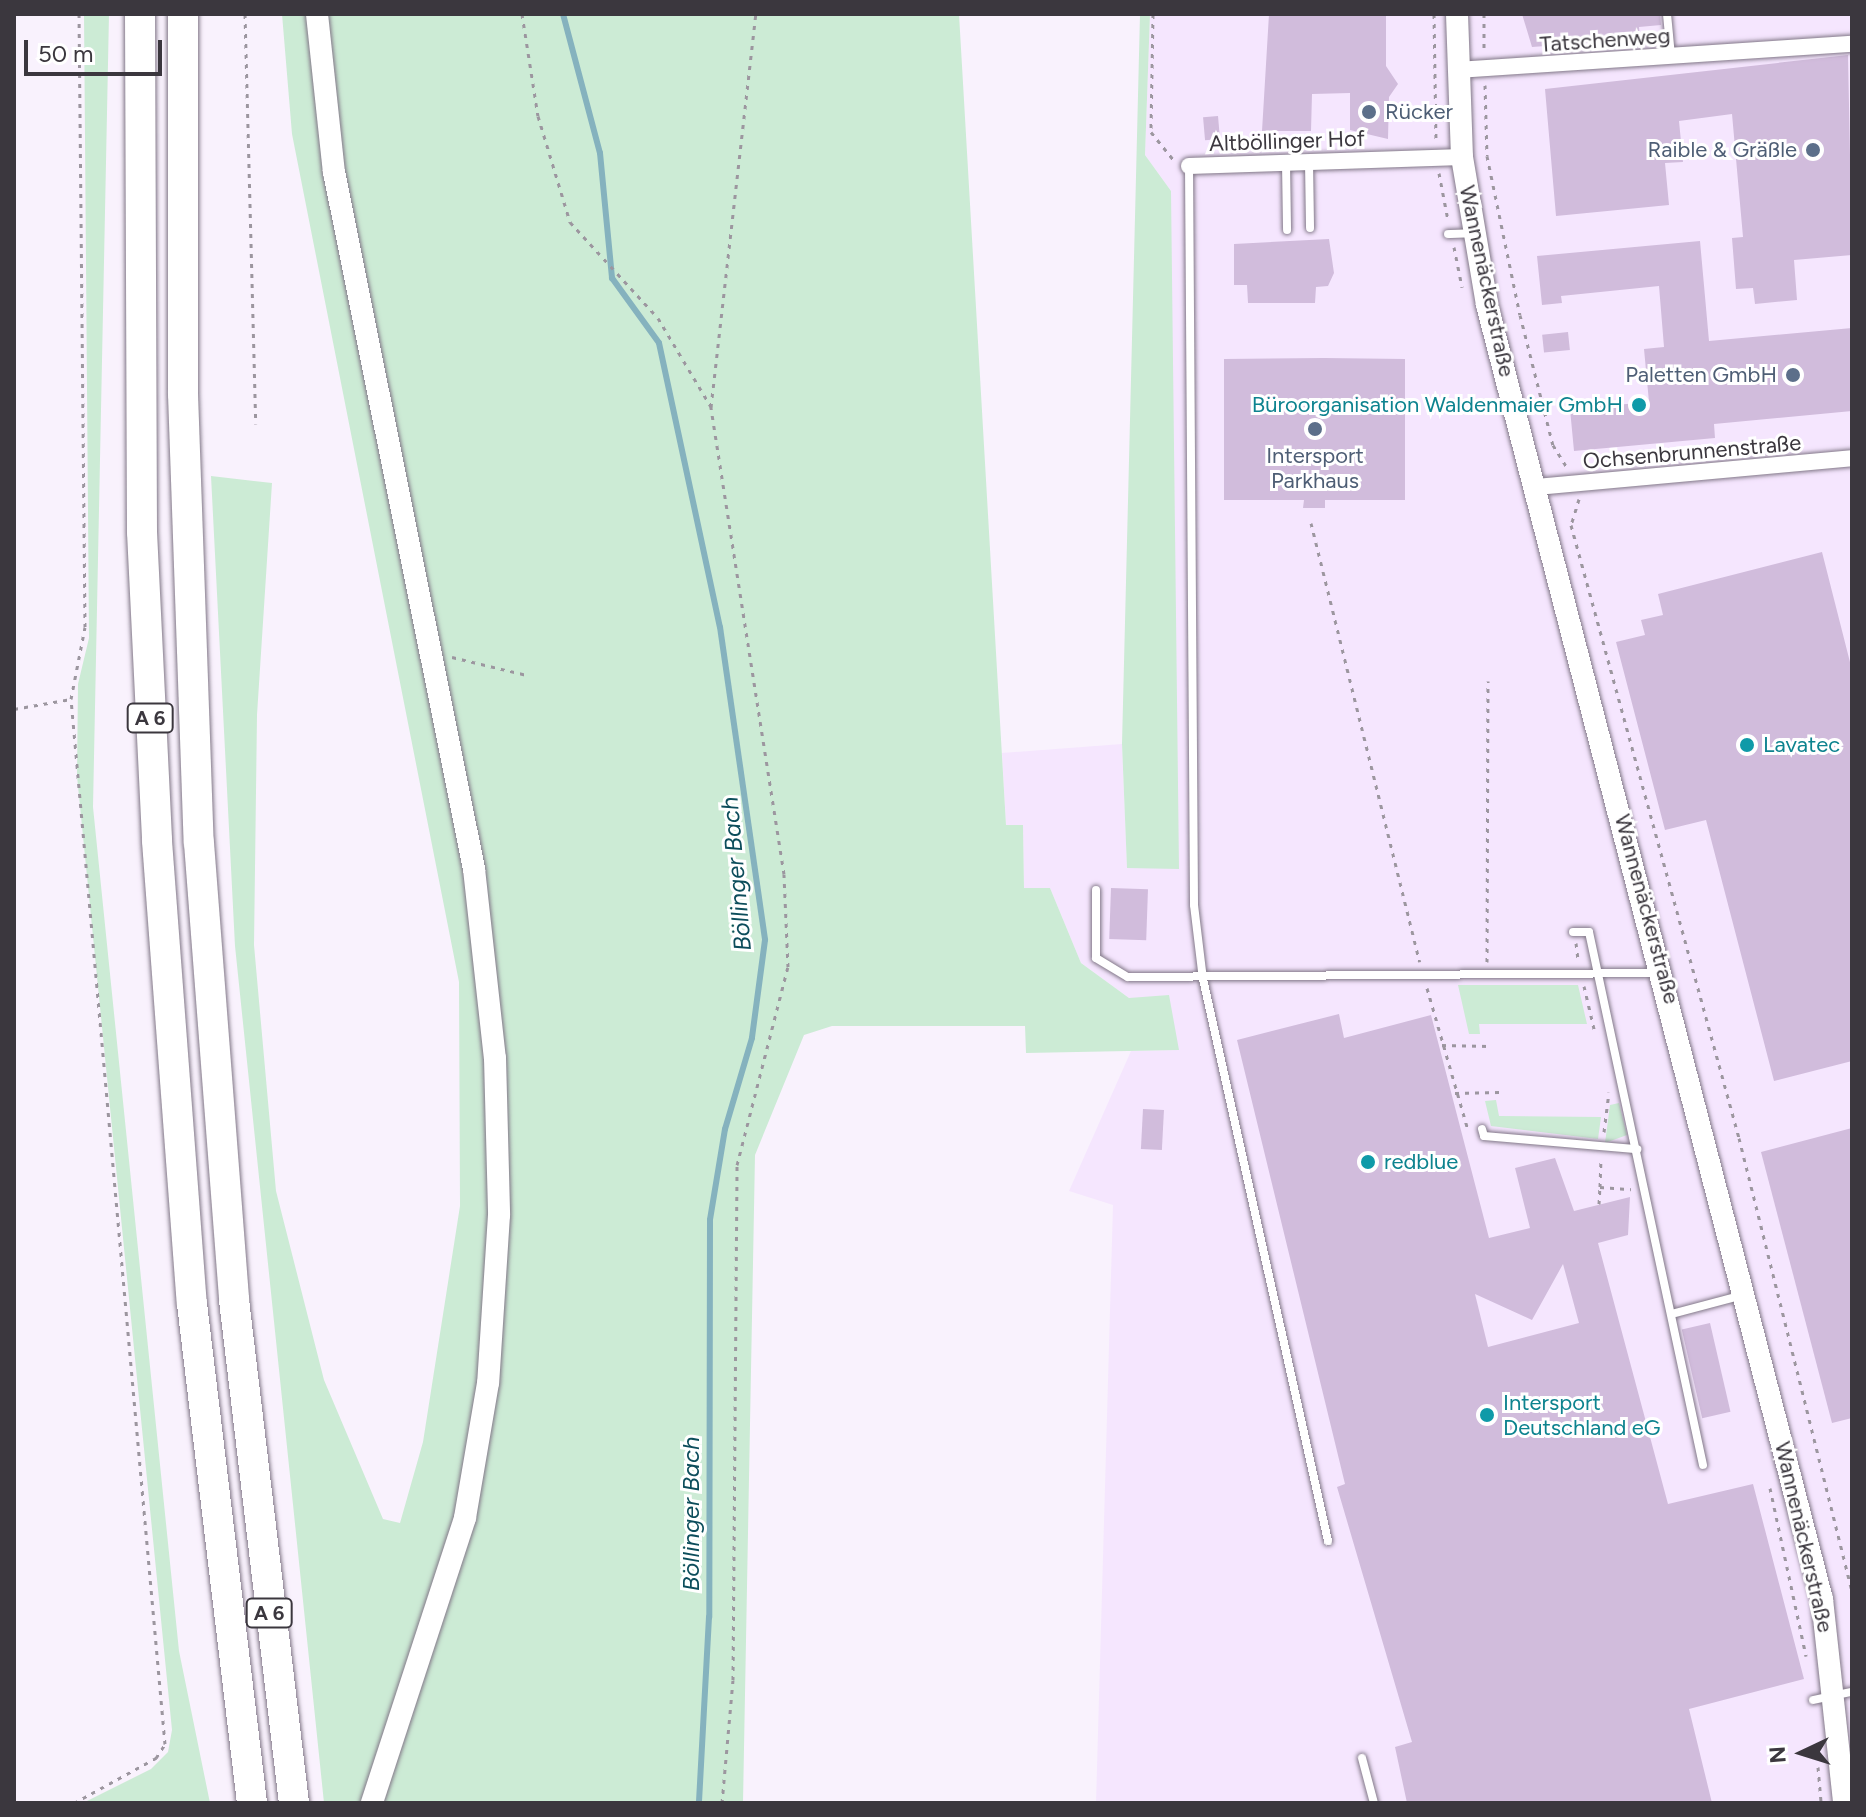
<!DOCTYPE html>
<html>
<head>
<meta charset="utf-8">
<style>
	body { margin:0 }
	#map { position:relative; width:1866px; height:1817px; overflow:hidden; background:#f9f2fd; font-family:Figtree,sans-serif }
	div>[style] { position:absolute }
	.built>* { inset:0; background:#f5e6fe }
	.green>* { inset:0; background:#ccebd5 }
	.stream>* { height:6px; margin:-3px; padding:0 3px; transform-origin:3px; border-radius:3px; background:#85b2be }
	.building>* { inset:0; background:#d1bcdc; transform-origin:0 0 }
	.path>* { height:3px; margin-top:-1.5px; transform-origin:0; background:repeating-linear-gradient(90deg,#9c969f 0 4px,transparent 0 10px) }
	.roads { filter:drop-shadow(0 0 2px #827888) drop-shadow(0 0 2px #827888) }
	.lane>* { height:8px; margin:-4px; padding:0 4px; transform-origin:4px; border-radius:4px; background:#fff }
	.street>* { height:16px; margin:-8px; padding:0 8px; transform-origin:8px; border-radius:8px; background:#fff }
	.secondary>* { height:22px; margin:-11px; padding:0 11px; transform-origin:11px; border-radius:11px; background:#fff }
	.highway>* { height:30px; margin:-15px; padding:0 15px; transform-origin:15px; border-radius:15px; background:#fff }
	.dots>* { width:22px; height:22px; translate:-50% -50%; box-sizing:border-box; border:4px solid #fff; border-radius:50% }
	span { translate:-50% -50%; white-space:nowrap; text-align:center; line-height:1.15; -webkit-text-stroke:6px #fff; paint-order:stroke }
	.shield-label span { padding:2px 6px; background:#fff; border:2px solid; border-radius:6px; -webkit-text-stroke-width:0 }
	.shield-label { font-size:20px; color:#3b373e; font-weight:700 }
	.street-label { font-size:22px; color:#3b373e }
	.service-label { font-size:22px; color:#4e5e75 }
	.left { translate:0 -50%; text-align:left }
	.right { translate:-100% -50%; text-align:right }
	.culture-label { font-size:22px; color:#0d838f }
	.water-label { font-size:24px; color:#0c4d5b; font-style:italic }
	.frame { position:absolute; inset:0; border:16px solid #3b373e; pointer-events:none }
	.north { position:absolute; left:1762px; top:1713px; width:80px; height:80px; -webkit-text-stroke:6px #fff; paint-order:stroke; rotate:266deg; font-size:22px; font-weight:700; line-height:32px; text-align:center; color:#3b373e }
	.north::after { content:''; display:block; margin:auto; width:28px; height:36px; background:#3b373e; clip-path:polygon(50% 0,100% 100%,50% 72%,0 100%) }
	.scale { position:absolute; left:24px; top:40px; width:138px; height:36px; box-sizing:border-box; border:4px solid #3b373e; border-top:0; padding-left:10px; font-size:24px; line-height:28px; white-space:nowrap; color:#3b373e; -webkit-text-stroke:6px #fff; paint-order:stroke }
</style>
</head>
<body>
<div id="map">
	<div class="built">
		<div style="clip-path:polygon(1150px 14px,1852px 14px,1852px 1803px,1096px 1803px,1113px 1205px,1069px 1191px,1131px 1051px,1178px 1050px,1129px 998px,1081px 963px,1050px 888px,1024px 889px,1023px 826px,1006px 825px,1002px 753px,1122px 744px,1127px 867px,1171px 191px,1145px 155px)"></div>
	</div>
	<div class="green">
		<div style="clip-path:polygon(84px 14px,109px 14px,93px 807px,179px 1651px,210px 1803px,83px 1803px,151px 1769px,168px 1752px,172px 1730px,77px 776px,78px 684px,89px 638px)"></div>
		<div style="clip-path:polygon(282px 14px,959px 14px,1006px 825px,1023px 825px,1024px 888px,1050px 888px,1081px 963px,1129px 998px,1169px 995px,1179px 1050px,1026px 1053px,1025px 1026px,832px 1026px,804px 1035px,755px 1155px,743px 1803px,324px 1803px,235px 946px,211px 476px,272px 483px,257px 715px,254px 945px,276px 1191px,324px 1380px,383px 1519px,400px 1523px,423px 1442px,460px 1206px,459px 982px,292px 134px)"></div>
		<div style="clip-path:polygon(1140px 14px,1150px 14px,1145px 155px,1171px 191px,1179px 869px,1127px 868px,1122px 744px)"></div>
		<div style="clip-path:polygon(1458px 985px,1578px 985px,1587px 1024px,1479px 1024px,1480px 1034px,1469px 1034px)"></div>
		<div style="clip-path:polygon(1496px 1100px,1499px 1116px,1601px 1117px,1598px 1139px,1491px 1126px,1485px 1101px)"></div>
		<div style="clip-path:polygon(1619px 1103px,1627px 1135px,1605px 1143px,1610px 1105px)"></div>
	</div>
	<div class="stream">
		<div style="left:563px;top:14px;width:144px;rotate:75.1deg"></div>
		<div style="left:600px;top:153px;width:126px;rotate:84.5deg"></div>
		<div style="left:612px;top:278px;width:80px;rotate:54.1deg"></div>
		<div style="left:659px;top:343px;width:290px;rotate:77.9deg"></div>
		<div style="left:720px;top:627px;width:316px;rotate:81.8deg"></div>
		<div style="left:765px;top:940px;width:99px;rotate:97.6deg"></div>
		<div style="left:752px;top:1038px;width:95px;rotate:106.5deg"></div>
		<div style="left:725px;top:1129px;width:92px;rotate:99.4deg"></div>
		<div style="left:710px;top:1220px;width:397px;rotate:90.1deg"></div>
		<div style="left:709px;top:1617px;width:186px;rotate:93.1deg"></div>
	</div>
	<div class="building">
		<div style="clip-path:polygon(1269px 14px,1386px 14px,1386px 66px,1398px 84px,1389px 97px,1388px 139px,1350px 130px,1350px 93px,1312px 94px,1311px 131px,1262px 131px)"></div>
		<div style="clip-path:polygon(1522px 14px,1660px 14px,1661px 25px,1639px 27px,1640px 39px,1532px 47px)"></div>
		<div style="clip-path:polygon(1848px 55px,1852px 255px,1794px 260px,1797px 300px,1755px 304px,1753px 288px,1736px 289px,1732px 238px,1743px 237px,1732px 114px,1679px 121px,1683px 162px,1665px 163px,1669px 205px,1556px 216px,1545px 89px)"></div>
		<div style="left:1218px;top:116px;width:23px;height:15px;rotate:85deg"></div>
		<div style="clip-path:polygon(1329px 239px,1334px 273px,1328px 286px,1316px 287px,1315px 303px,1248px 303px,1247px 285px,1234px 285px,1234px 244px)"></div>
		<div style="clip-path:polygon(1700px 241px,1709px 341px,1852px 328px,1852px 411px,1714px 424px,1715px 438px,1574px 451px,1570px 409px,1649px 402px,1644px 349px,1664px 347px,1659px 286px,1561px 296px,1562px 303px,1542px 305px,1537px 256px)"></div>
		<div style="left:1568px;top:332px;width:18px;height:26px;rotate:84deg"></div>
		<div style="clip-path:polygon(1324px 358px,1405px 359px,1405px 500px,1325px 500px,1325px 508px,1303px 508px,1304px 500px,1224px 500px,1224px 359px)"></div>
		<div style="clip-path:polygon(1822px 552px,1852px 670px,1852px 1061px,1774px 1081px,1706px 820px,1665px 830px,1616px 642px,1645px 635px,1641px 620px,1663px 615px,1658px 594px)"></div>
		<div style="left:1111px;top:888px;width:37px;height:51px;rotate:2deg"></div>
		<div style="clip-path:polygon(evenodd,1339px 1014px,1344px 1038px,1431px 1015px,1489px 1238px,1530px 1228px,1515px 1168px,1555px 1158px,1574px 1211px,1630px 1197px,1628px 1235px,1598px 1243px,1668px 1504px,1753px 1484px,1804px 1679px,1689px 1709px,1712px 1803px,1407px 1803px,1395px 1747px,1412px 1742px,1337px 1487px,1345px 1484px,1237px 1040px,1339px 1014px,1563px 1264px,1579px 1323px,1488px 1347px,1475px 1294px,1532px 1320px,1563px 1264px)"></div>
		<div style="left:1143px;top:1109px;width:21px;height:40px;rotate:3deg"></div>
		<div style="clip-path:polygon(1852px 1128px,1852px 1418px,1832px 1423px,1761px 1152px)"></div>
		<div style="left:1710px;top:1323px;width:91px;height:29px;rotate:77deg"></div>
	</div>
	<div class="path">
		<div style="left:245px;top:14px;width:410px;rotate:88.5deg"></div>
		<div style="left:522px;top:14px;width:103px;rotate:81.1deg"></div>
		<div style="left:538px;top:116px;width:111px;rotate:73.2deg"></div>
		<div style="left:570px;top:222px;width:130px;rotate:47.5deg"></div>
		<div style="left:658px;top:318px;width:104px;rotate:59.2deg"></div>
		<div style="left:1153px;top:14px;width:118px;rotate:91deg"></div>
		<div style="left:1151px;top:132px;width:36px;rotate:51deg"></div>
		<div style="left:1434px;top:14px;width:128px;rotate:89.1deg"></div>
		<div style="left:1484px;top:14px;width:36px;rotate:90deg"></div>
		<div style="left:1485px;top:85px;width:71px;rotate:88.4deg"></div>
		<div style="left:1487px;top:156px;width:162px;rotate:78.3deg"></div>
		<div style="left:1520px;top:315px;width:134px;rotate:75.8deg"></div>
		<div style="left:1553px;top:445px;width:25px;rotate:58deg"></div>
		<div style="left:1439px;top:173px;width:48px;rotate:79.2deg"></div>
		<div style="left:1454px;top:247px;width:41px;rotate:78.7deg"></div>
		<div style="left:1579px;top:499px;width:27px;rotate:107deg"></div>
		<div style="left:1571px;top:525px;width:636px;rotate:74.67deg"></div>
		<div style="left:1739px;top:1138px;width:468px;rotate:76deg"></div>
		<div style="left:1311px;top:523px;width:452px;rotate:76.1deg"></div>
		<div style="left:452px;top:657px;width:77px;rotate:13.5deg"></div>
		<div style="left:14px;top:709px;width:58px;rotate:-10deg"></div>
		<div style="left:1576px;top:943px;width:16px;rotate:83deg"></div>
		<div style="left:1487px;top:962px;width:281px;rotate:-89.8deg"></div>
		<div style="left:1584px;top:986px;width:48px;rotate:76.8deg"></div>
		<div style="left:1427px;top:988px;width:148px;rotate:73.9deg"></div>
		<div style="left:1442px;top:1045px;width:47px;rotate:1.2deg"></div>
		<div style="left:1455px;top:1093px;width:44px;rotate:-1.3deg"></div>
		<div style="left:1604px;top:1132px;width:40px;rotate:-82.9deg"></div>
		<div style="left:1600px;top:1187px;width:28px;rotate:-88deg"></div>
		<div style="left:1599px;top:1204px;width:17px;rotate:-87deg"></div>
		<div style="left:1600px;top:1187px;width:31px;rotate:4deg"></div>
		<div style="left:1770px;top:1488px;width:172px;rotate:77.9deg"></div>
		<div style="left:1818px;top:1767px;width:36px;rotate:85deg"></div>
		<div style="left:74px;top:1803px;width:94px;rotate:-28.8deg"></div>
		<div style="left:156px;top:1758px;width:17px;rotate:-57deg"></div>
		<div style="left:165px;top:1744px;width:1049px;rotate:-95.14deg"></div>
		<div style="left:71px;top:699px;width:73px;rotate:-79deg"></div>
		<div style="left:85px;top:627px;width:613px;rotate:-90.56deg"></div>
		<div style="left:722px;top:1803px;width:123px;rotate:-84.9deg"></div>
		<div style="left:733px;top:1680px;width:515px;rotate:-89.55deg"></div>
		<div style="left:737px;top:1165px;width:204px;rotate:-75.6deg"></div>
		<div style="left:788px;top:967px;width:93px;rotate:-92.5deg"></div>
		<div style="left:784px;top:874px;width:473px;rotate:-98.9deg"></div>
		<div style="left:711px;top:407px;width:396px;rotate:-83.5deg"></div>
	</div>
	<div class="roads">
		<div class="lane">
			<div style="left:1667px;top:14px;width:42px;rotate:84.6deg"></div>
			<div style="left:1309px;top:162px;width:66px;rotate:89.1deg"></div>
			<div style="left:1286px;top:163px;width:67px;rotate:89.1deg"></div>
			<div style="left:1189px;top:166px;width:739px;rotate:89.61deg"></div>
			<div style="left:1194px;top:905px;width:75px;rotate:83.1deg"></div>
			<div style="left:1203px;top:979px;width:576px;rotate:77.46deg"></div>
			<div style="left:1448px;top:234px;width:26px;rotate:-2deg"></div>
			<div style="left:1096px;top:890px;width:68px;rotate:90deg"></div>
			<div style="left:1096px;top:958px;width:37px;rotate:31deg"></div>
			<div style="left:1128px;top:977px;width:531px;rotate:-0.43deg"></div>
			<div style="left:1573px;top:932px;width:16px"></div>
			<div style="left:1589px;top:932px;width:545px;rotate:77.93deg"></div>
			<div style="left:1482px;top:1129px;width:7px;rotate:74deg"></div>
			<div style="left:1484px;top:1136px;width:154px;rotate:4.9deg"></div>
			<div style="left:1675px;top:1313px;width:67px;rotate:-14.7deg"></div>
			<div style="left:1813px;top:1700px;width:40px;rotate:-12deg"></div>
			<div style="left:1362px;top:1758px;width:47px;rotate:75.1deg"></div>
		</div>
		<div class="street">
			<div style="left:1457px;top:70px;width:396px;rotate:-3.8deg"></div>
			<div style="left:1189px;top:166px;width:273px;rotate:-1.9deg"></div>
			<div style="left:1536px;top:487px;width:317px;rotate:-5.2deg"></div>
		</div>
		<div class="secondary">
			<div style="left:317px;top:14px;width:159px;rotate:83.9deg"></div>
			<div style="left:334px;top:172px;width:711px;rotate:78.64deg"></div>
			<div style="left:474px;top:869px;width:190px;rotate:83.7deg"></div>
			<div style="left:495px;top:1058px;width:157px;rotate:88.5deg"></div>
			<div style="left:499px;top:1215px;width:168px;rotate:93.7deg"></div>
			<div style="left:488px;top:1383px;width:137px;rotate:99.7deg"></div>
			<div style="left:465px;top:1518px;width:300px;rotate:108.1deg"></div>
			<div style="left:1457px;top:14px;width:143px;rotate:88deg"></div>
			<div style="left:1462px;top:157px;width:150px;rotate:80.4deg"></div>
			<div style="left:1487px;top:305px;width:1337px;rotate:75.49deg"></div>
			<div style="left:1822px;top:1599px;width:205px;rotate:83.8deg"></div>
		</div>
		<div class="highway">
			<div style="left:140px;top:14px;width:518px;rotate:89.78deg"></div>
			<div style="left:142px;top:532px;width:309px;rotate:87.2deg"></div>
			<div style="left:157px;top:841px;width:464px;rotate:85.7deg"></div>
			<div style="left:192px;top:1304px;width:503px;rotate:83.14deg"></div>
			<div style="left:183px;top:14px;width:380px;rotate:90deg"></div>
			<div style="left:183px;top:394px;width:449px;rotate:88deg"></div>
			<div style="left:199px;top:843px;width:458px;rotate:85.6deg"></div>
			<div style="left:234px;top:1300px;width:507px;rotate:83.2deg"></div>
		</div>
	</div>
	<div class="dots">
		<div style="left:1369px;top:112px;background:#5c6f8a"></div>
		<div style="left:1813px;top:150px;background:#5c6f8a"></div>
		<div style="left:1793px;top:375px;background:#5c6f8a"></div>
		<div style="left:1639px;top:405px;background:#0f9aa8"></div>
		<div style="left:1315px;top:429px;background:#5c6f8a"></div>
		<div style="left:1747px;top:745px;background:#0f9aa8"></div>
		<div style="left:1368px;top:1162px;background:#0f9aa8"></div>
		<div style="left:1487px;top:1415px;background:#0f9aa8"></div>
	</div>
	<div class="shield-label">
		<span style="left:150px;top:718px">A 6</span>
		<span style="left:269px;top:1613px">A 6</span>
	</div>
	<div class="street-label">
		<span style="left:1605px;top:40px;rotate:-4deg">Tatschenweg</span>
		<span style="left:1287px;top:141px;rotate:-2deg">Altböllinger Hof</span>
		<span style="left:1487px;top:281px;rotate:78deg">Wannenäckerstraße</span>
		<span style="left:1692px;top:452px;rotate:-5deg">Ochsenbrunnenstraße</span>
		<span style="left:1647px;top:909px;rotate:75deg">Wannenäckerstraße</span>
		<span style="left:1804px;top:1537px;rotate:77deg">Wannenäckerstraße</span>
	</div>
	<div class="service-label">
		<span class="left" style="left:1385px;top:112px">Rücker</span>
		<span class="right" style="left:1797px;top:150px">Raible &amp; Gräßle</span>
		<span class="right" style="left:1777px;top:375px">Paletten GmbH</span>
		<span style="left:1315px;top:468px">Intersport<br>Parkhaus</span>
	</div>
	<div class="culture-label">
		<span class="right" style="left:1623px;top:405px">Büroorganisation Waldenmaier GmbH</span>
		<span class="left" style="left:1763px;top:745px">Lavatec</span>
		<span class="left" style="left:1384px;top:1162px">redblue</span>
		<span class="left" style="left:1503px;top:1415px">Intersport<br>Deutschland eG</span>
	</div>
	<div class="water-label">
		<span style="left:736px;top:874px;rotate:-95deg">Böllinger Bach</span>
		<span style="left:691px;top:1514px;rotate:-90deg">Böllinger Bach</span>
	</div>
	<div class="frame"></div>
	<div class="north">N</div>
	<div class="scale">50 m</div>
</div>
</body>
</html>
